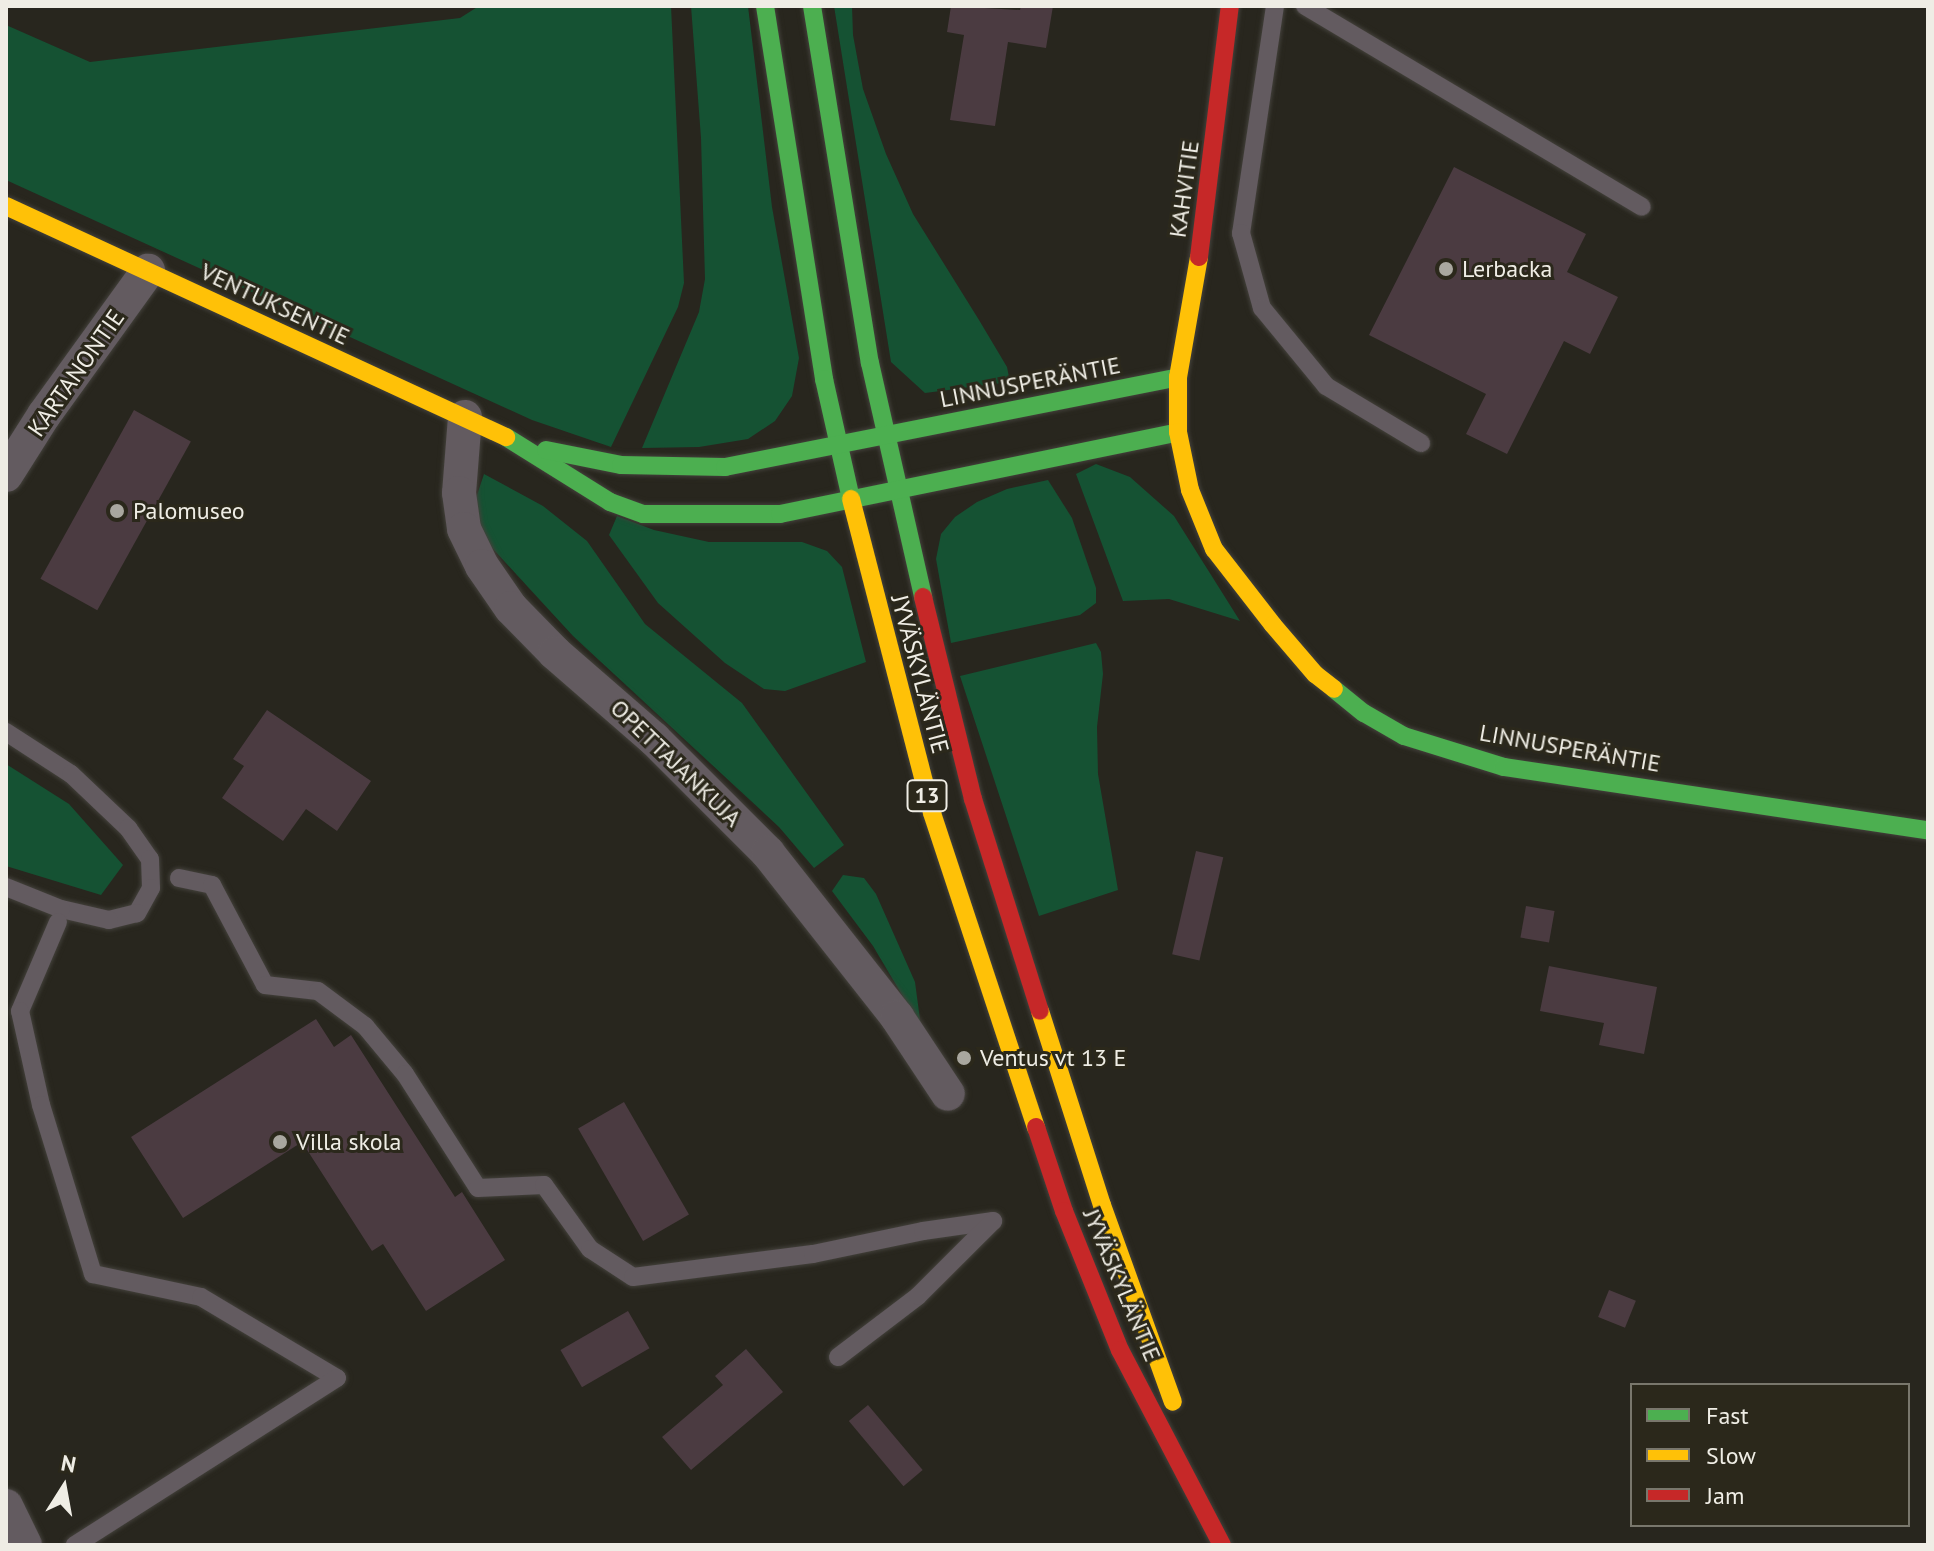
<!DOCTYPE html>
<html>
<head>
<meta charset="utf-8">
<style>
	body { margin:0 }
	#map { position:relative; width:1934px; height:1551px; overflow:hidden; background:#28261e; font-family:"PT Sans",sans-serif }
	div>[style] { position:absolute }
	.green>* { inset:0; background:#155233 }
	.building>* { inset:0; background:#4b3b41; transform-origin:0 0 }
	.roads { filter:drop-shadow(0 0 2px #43413b) drop-shadow(0 0 2px #43413b) }
	.lane>* { height:18px; margin:-9px; padding:0 9px; transform-origin:9px; border-radius:9px; background:#635b60 }
	.street>* { height:34px; margin:-17px; padding:0 17px; transform-origin:17px; border-radius:17px; background:#635b60 }
	.fast>* { height:18px; margin:-9px; padding:0 9px; transform-origin:9px; border-radius:9px; background:#4caf50 }
	.slow>* { height:18px; margin:-9px; padding:0 9px; transform-origin:9px; border-radius:9px; background:#ffc107 }
	.jam>* { height:18px; margin:-9px; padding:0 9px; transform-origin:9px; border-radius:9px; background:#c62828 }
	.dots>* { width:22px; height:22px; translate:-50% -50%; box-sizing:border-box; border:4px solid #2b281b; border-radius:50% }
	span { translate:-50% -50%; white-space:nowrap; text-align:center; line-height:1.15; -webkit-text-stroke:6px #2b281b; paint-order:stroke }
	.shield-label span { padding:2px 6px; background:#2b281b; border:2px solid; border-radius:6px; -webkit-text-stroke-width:0 }
	.shield-label { font-size:22px; color:#efede5; font-weight:700 }
	.street-label { font-size:24px; color:#efede5 }
	.poi-label { font-size:24px; color:#efede5 }
	.left { translate:0 -50%; text-align:left }
	.frame { position:absolute; inset:0; border:8px solid #efede5; pointer-events:none }
	.legend { position:absolute; left:1630px; top:1383px; width:280px; height:144px; box-sizing:border-box; background:#2b281b; border:2px solid #79776c; margin:0; padding:10px 14px; list-style:none; font-size:24px; color:#efede5 }
	.legend li { display:flex; align-items:center; gap:16px; height:40px }
	.legend b { width:40px; border:2px solid #79776c }
	.north { position:absolute; left:24px; top:1447px; width:80px; height:80px; -webkit-text-stroke:6px #2b281b; paint-order:stroke; rotate:11deg; font-size:22px; font-weight:700; line-height:32px; text-align:center; color:#efede5 }
	.north::after { content:''; display:block; margin:auto; width:28px; height:36px; background:#efede5; clip-path:polygon(50% 0,100% 100%,50% 72%,0 100%) }
</style>
</head>
<body>
<div id="map">
	<div class="green">
		<div style="clip-path:polygon(479px 6px,671px 6px,684px 283px,678px 307px,611px 447px,532px 420px,6px 180px,6px 25px,90px 62px,460px 18px)"></div>
		<div style="clip-path:polygon(691px 6px,748px 6px,772px 207px,799px 358px,792px 396px,775px 421px,748px 439px,699px 447px,642px 448px,699px 312px,705px 279px,701px 138px)"></div>
		<div style="clip-path:polygon(834px 6px,852px 6px,853px 35px,863px 89px,886px 154px,913px 214px,979px 320px,1007px 367px,1010px 382px,925px 393px,891px 362px)"></div>
		<div style="clip-path:polygon(1096px 464px,1130px 477px,1174px 516px,1240px 621px,1169px 599px,1123px 601px,1076px 474px)"></div>
		<div style="clip-path:polygon(484px 474px,543px 506px,587px 541px,645px 624px,742px 703px,844px 845px,814px 868px,779px 827px,573px 636px,483px 538px,473px 507px)"></div>
		<div style="clip-path:polygon(1048px 480px,1072px 518px,1096px 588px,1096px 603px,1080px 615px,951px 643px,936px 559px,941px 534px,955px 517px,977px 502px,1007px 489px)"></div>
		<div style="clip-path:polygon(617px 516px,654px 530px,709px 542px,802px 542px,827px 551px,842px 567px,866px 662px,785px 691px,764px 689px,725px 663px,658px 603px,609px 535px)"></div>
		<div style="clip-path:polygon(1096px 643px,1101px 652px,1103px 674px,1097px 727px,1098px 774px,1118px 890px,1039px 916px,960px 676px)"></div>
		<div style="clip-path:polygon(6px 764px,69px 804px,123px 865px,101px 895px,6px 866px)"></div>
		<div style="clip-path:polygon(843px 875px,864px 878px,876px 894px,915px 982px,921px 1027px,873px 946px,832px 891px)"></div>
	</div>
	<div class="building">
		<div style="clip-path:polygon(951px 6px,1020px 10px,1021px 6px,1053px 6px,1046px 48px,1008px 42px,995px 126px,950px 120px,964px 35px,947px 32px)"></div>
		<div style="clip-path:polygon(1454px 167px,1586px 234px,1567px 272px,1618px 297px,1590px 354px,1564px 341px,1507px 454px,1466px 434px,1486px 394px,1369px 335px)"></div>
		<div style="left:134px;top:410px;width:65px;height:193px;rotate:29deg"></div>
		<div style="clip-path:polygon(267px 710px,371px 781px,337px 831px,306px 809px,283px 841px,222px 798px,244px 766px,233px 759px)"></div>
		<div style="left:1196px;top:851px;width:28px;height:106px;rotate:13deg"></div>
		<div style="left:1526px;top:906px;width:29px;height:32px;rotate:10deg"></div>
		<div style="clip-path:polygon(1549px 966px,1657px 987px,1644px 1054px,1599px 1045px,1604px 1023px,1540px 1011px)"></div>
		<div style="clip-path:polygon(316px 1019px,334px 1047px,351px 1035px,455px 1197px,462px 1192px,505px 1260px,426px 1311px,383px 1244px,372px 1251px,302px 1142px,183px 1218px,131px 1137px)"></div>
		<div style="left:624px;top:1102px;width:130px;height:53px;rotate:60deg"></div>
		<div style="left:1609px;top:1290px;width:29px;height:29px;rotate:22deg"></div>
		<div style="left:628px;top:1311px;width:43px;height:78px;rotate:60deg"></div>
		<div style="clip-path:polygon(746px 1349px,783px 1392px,691px 1470px,662px 1437px,723px 1385px,715px 1376px)"></div>
		<div style="left:868px;top:1405px;width:85px;height:25px;rotate:50deg"></div>
	</div>
	<div class="roads">
		<div class="lane">
			<div style="left:1275px;top:6px;width:230px;rotate:98.5deg"></div>
			<div style="left:1241px;top:233px;width:78px;rotate:74.4deg"></div>
			<div style="left:1262px;top:308px;width:101px;rotate:50.6deg"></div>
			<div style="left:1326px;top:386px;width:111px;rotate:31deg"></div>
			<div style="left:1305px;top:6px;width:392px;rotate:30.8deg"></div>
			<div style="left:6px;top:732px;width:77px;rotate:32.9deg"></div>
			<div style="left:71px;top:774px;width:79px;rotate:43.5deg"></div>
			<div style="left:128px;top:828px;width:38px;rotate:55deg"></div>
			<div style="left:150px;top:859px;width:29px;rotate:88deg"></div>
			<div style="left:151px;top:888px;width:29px;rotate:119deg"></div>
			<div style="left:137px;top:913px;width:29px;rotate:166deg"></div>
			<div style="left:109px;top:920px;width:49px;rotate:-167.1deg"></div>
			<div style="left:61px;top:909px;width:59px;rotate:-158.2deg"></div>
			<div style="left:179px;top:878px;width:34px;rotate:12deg"></div>
			<div style="left:212px;top:885px;width:113px;rotate:62.1deg"></div>
			<div style="left:265px;top:985px;width:53px;rotate:6.5deg"></div>
			<div style="left:318px;top:991px;width:59px;rotate:36.7deg"></div>
			<div style="left:365px;top:1026px;width:62px;rotate:50.2deg"></div>
			<div style="left:405px;top:1074px;width:135px;rotate:57.4deg"></div>
			<div style="left:478px;top:1188px;width:66px;rotate:-2.6deg"></div>
			<div style="left:544px;top:1185px;width:79px;rotate:54.3deg"></div>
			<div style="left:590px;top:1249px;width:51px;rotate:33.1deg"></div>
			<div style="left:633px;top:1277px;width:181px;rotate:-7.3deg"></div>
			<div style="left:813px;top:1254px;width:112px;rotate:-11.8deg"></div>
			<div style="left:923px;top:1231px;width:71px;rotate:-8.1deg"></div>
			<div style="left:58px;top:922px;width:97px;rotate:113.1deg"></div>
			<div style="left:20px;top:1011px;width:96px;rotate:77.4deg"></div>
			<div style="left:41px;top:1105px;width:177px;rotate:72.9deg"></div>
			<div style="left:93px;top:1274px;width:110px;rotate:12deg"></div>
			<div style="left:201px;top:1297px;width:158px;rotate:30.8deg"></div>
			<div style="left:337px;top:1378px;width:311px;rotate:147.5deg"></div>
			<div style="left:838px;top:1357px;width:101px;rotate:-37.3deg"></div>
			<div style="left:918px;top:1296px;width:106px;rotate:-45deg"></div>
		</div>
		<div class="street">
			<div style="left:465px;top:417px;width:76px;rotate:94.5deg"></div>
			<div style="left:459px;top:493px;width:36px;rotate:82deg"></div>
			<div style="left:464px;top:529px;width:41px;rotate:64.1deg"></div>
			<div style="left:482px;top:566px;width:51px;rotate:55.4deg"></div>
			<div style="left:511px;top:608px;width:63px;rotate:45.6deg"></div>
			<div style="left:555px;top:653px;width:131px;rotate:41deg"></div>
			<div style="left:654px;top:739px;width:161px;rotate:45deg"></div>
			<div style="left:768px;top:853px;width:209px;rotate:51.8deg"></div>
			<div style="left:897px;top:1017px;width:92px;rotate:56.5deg"></div>
			<div style="left:6px;top:475px;width:71px;rotate:-57.7deg"></div>
			<div style="left:44px;top:415px;width:178px;rotate:-54.2deg"></div>
			<div style="left:6px;top:1506px;width:43px;rotate:64deg"></div>
		</div>
		<div class="fast">
			<div style="left:765px;top:6px;width:378px;rotate:81deg"></div>
			<div style="left:824px;top:379px;width:123px;rotate:77.3deg"></div>
			<div style="left:812px;top:6px;width:362px;rotate:80.8deg"></div>
			<div style="left:870px;top:363px;width:240px;rotate:77.2deg"></div>
			<div style="left:506px;top:437px;width:123px;rotate:32deg"></div>
			<div style="left:610px;top:502px;width:35px;rotate:20deg"></div>
			<div style="left:643px;top:514px;width:137px"></div>
			<div style="left:780px;top:514px;width:406px;rotate:-11.6deg"></div>
			<div style="left:546px;top:450px;width:76px;rotate:11.3deg"></div>
			<div style="left:621px;top:465px;width:104px;rotate:1.1deg"></div>
			<div style="left:725px;top:467px;width:462px;rotate:-11.2deg"></div>
			<div style="left:1334px;top:689px;width:38px;rotate:39deg"></div>
			<div style="left:1364px;top:713px;width:46px;rotate:29.9deg"></div>
			<div style="left:1404px;top:736px;width:105px;rotate:17.2deg"></div>
			<div style="left:1504px;top:767px;width:429px;rotate:8.5deg"></div>
		</div>
		<div class="slow">
			<div style="left:6px;top:206px;width:551px;rotate:24.8deg"></div>
			<div style="left:1199px;top:257px;width:122px;rotate:99.9deg"></div>
			<div style="left:1178px;top:377px;width:55px;rotate:90deg"></div>
			<div style="left:1178px;top:432px;width:59px;rotate:78.3deg"></div>
			<div style="left:1190px;top:490px;width:64px;rotate:67.9deg"></div>
			<div style="left:1214px;top:549px;width:96px;rotate:52.2deg"></div>
			<div style="left:1273px;top:625px;width:65px;rotate:49.4deg"></div>
			<div style="left:1315px;top:674px;width:24px;rotate:38deg"></div>
			<div style="left:851px;top:499px;width:324px;rotate:75.5deg"></div>
			<div style="left:932px;top:813px;width:331px;rotate:71.7deg"></div>
			<div style="left:1040px;top:1011px;width:204px;rotate:72.3deg"></div>
			<div style="left:1102px;top:1205px;width:209px;rotate:70.2deg"></div>
		</div>
		<div class="jam">
			<div style="left:1199px;top:257px;width:253px;rotate:-83deg"></div>
			<div style="left:923px;top:597px;width:208px;rotate:76.1deg"></div>
			<div style="left:973px;top:799px;width:222px;rotate:72.5deg"></div>
			<div style="left:1036px;top:1127px;width:89px;rotate:71.6deg"></div>
			<div style="left:1064px;top:1211px;width:150px;rotate:68.1deg"></div>
			<div style="left:1120px;top:1350px;width:220px;rotate:62.4deg"></div>
		</div>
	</div>
	<div class="dots">
		<div style="left:1446px;top:269px;background:#a9a79f"></div>
		<div style="left:117px;top:511px;background:#a9a79f"></div>
		<div style="left:964px;top:1058px;background:#a9a79f"></div>
		<div style="left:280px;top:1142px;background:#a9a79f"></div>
	</div>
	<div class="shield-label">
		<span style="left:927px;top:796px">13</span>
	</div>
	<div class="street-label">
		<span style="left:1184px;top:189px;rotate:-82deg">KAHVITIE</span>
		<span style="left:275px;top:304px;rotate:25deg">VENTUKSENTIE</span>
		<span style="left:76px;top:373px;rotate:-55deg">KARTANONTIE</span>
		<span style="left:1030px;top:382px;rotate:-11deg">LINNUSPERÄNTIE</span>
		<span style="left:920px;top:674px;rotate:75deg">JYVÄSKYLÄNTIE</span>
		<span style="left:1570px;top:748px;rotate:10deg">LINNUSPERÄNTIE</span>
		<span style="left:676px;top:763px;rotate:44deg">OPETTAJANKUJA</span>
		<span style="left:1122px;top:1285px;rotate:67deg">JYVÄSKYLÄNTIE</span>
	</div>
	<div class="poi-label">
		<span class="left" style="left:1462px;top:269px">Lerbacka</span>
		<span class="left" style="left:133px;top:511px">Palomuseo</span>
		<span class="left" style="left:980px;top:1058px">Ventus vt 13 E</span>
		<span class="left" style="left:296px;top:1142px">Villa skola</span>
	</div>
	<div class="frame"></div>
	<ul class="legend">
	<li><b style="height:10px;background:#4caf50"></b>Fast</li>
	<li><b style="height:10px;background:#ffc107"></b>Slow</li>
	<li><b style="height:10px;background:#c62828"></b>Jam</li>
	</ul>
	<div class="north">N</div>
</div>
</body>
</html>
